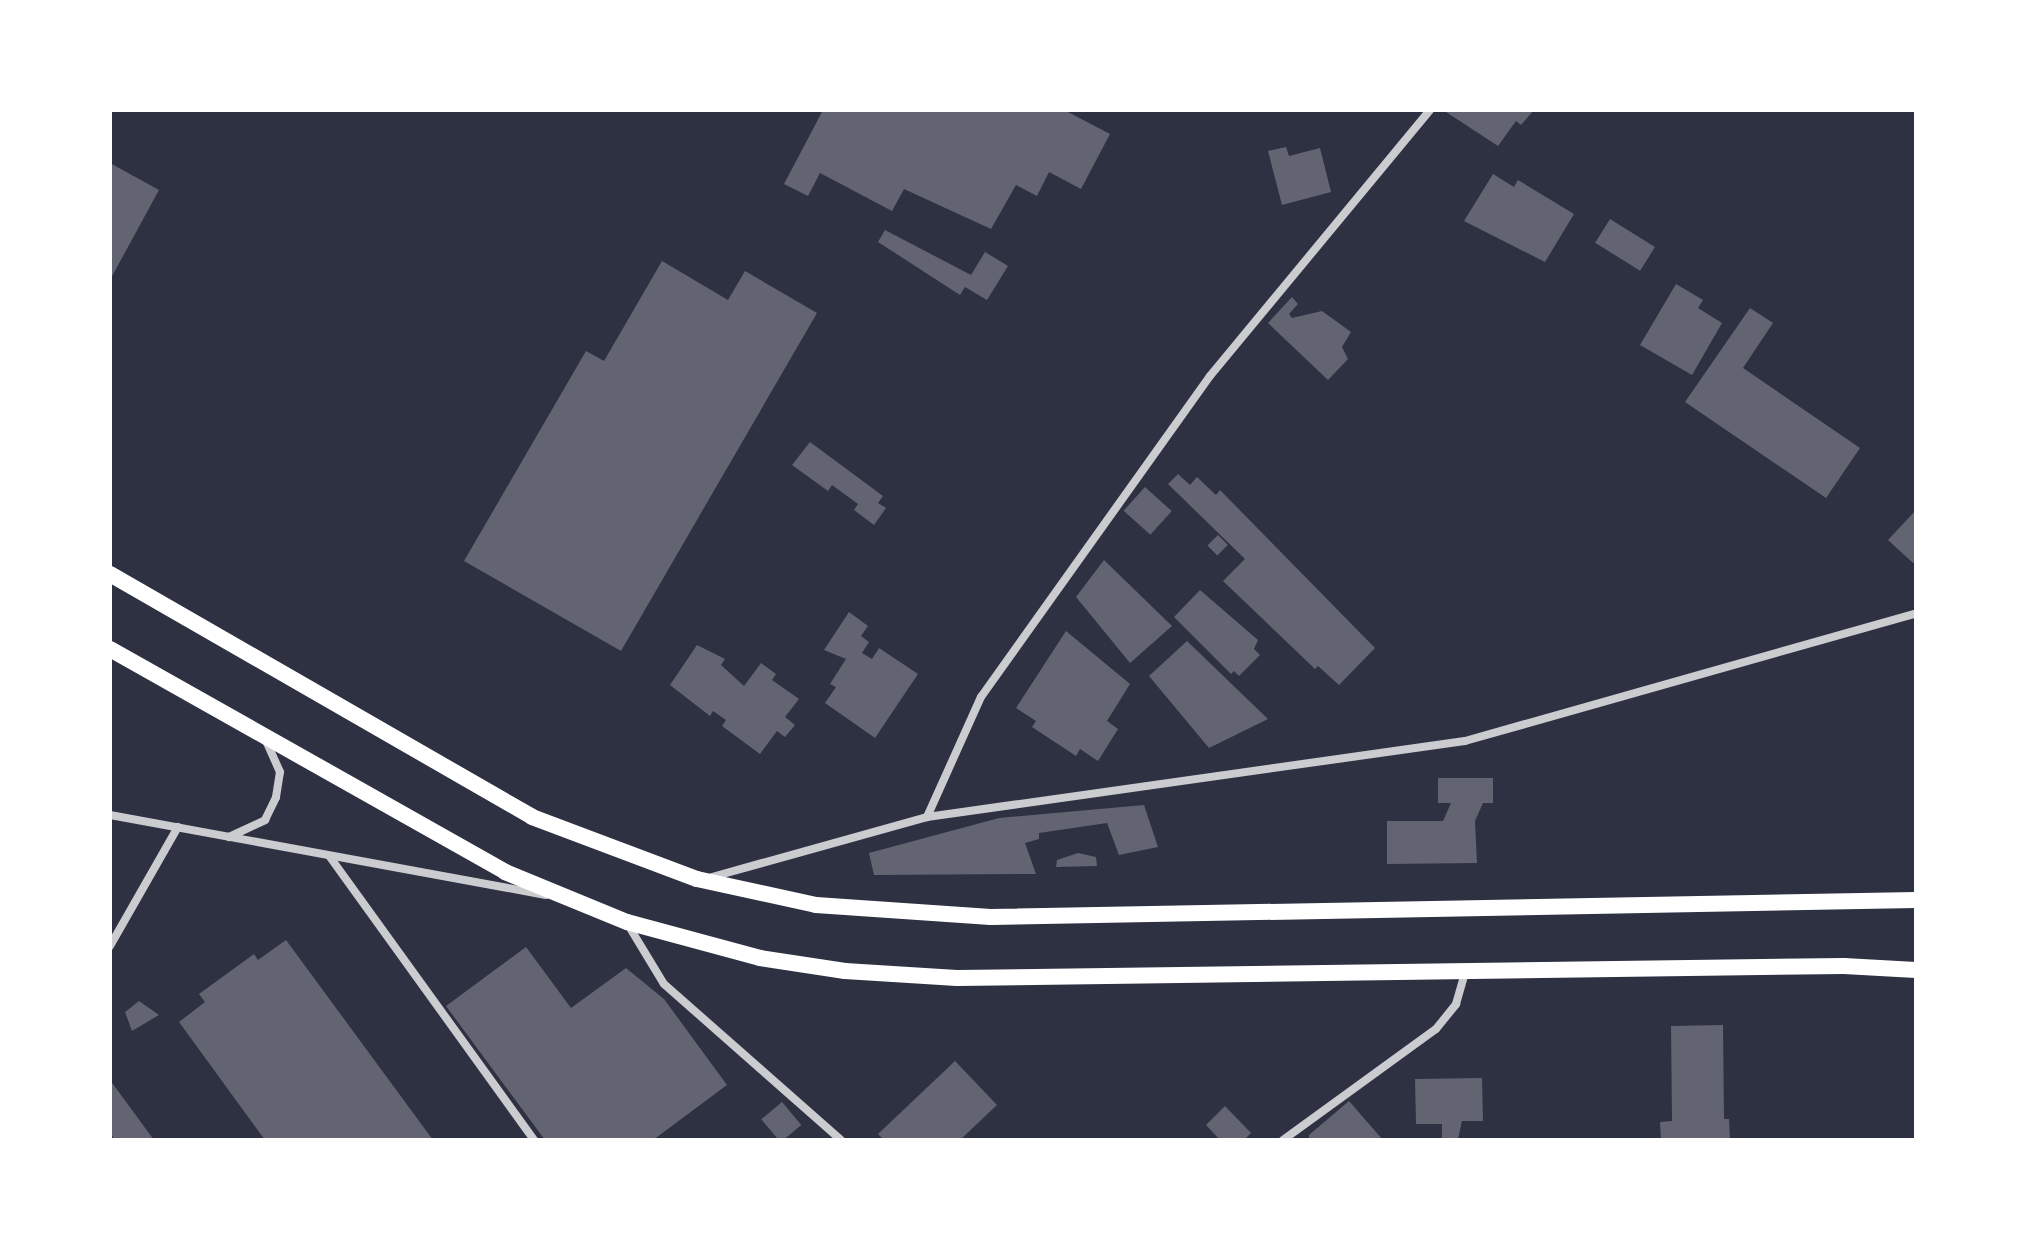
<!DOCTYPE html>
<html>
<head>
<meta charset="utf-8">
<style>
	body { margin:0 }
	#map { position:relative; width:2026px; height:1250px; overflow:hidden; background:#2d3142; font-family:Overpass,sans-serif }
	div>[style] { position:absolute }
	.building>* { inset:0; background:#626471; transform-origin:0 0 }
	.minor>* { height:8px; margin:-4px; padding:0 4px; transform-origin:4px; border-radius:4px; background:#caccd0 }
	.secondary>* { height:16px; margin:-8px; padding:0 8px; transform-origin:8px; border-radius:8px; background:#fff }
	span { translate:-50% -50%; white-space:nowrap; text-align:center; line-height:1.15; -webkit-text-stroke:6px #fff; paint-order:stroke }
	.frame { position:absolute; inset:0; border:112px solid #fff; pointer-events:none }
</style>
</head>
<body>
<div id="map">
	<div class="building">
		<div style="clip-path:polygon(823px 110px,1064px 110px,1110px 134px,1081px 189px,1049px 172px,1037px 196px,1016px 185px,991px 229px,904px 189px,892px 211px,820px 173px,808px 196px,784px 184px)"></div>
		<div style="clip-path:polygon(1443px 110px,1534px 110px,1521px 125px,1516px 121px,1498px 146px)"></div>
		<div style="clip-path:polygon(1286px 147px,1289px 156px,1320px 148px,1331px 192px,1282px 205px,1268px 151px)"></div>
		<div style="clip-path:polygon(110px 163px,159px 190px,110px 280px)"></div>
		<div style="clip-path:polygon(1493px 174px,1514px 187px,1518px 180px,1574px 214px,1545px 262px,1464px 221px)"></div>
		<div style="left:1610px;top:219px;width:53px;height:28px;rotate:32deg"></div>
		<div style="clip-path:polygon(885px 230px,971px 275px,985px 252px,1008px 266px,987px 300px,965px 287px,960px 295px,878px 242px)"></div>
		<div style="clip-path:polygon(662px 261px,728px 300px,745px 271px,817px 313px,621px 651px,464px 561px,586px 351px,604px 361px)"></div>
		<div style="clip-path:polygon(1676px 284px,1703px 300px,1698px 308px,1722px 323px,1692px 375px,1640px 345px)"></div>
		<div style="clip-path:polygon(1292px 297px,1298px 304px,1289px 314px,1292px 318px,1322px 311px,1351px 332px,1342px 347px,1348px 359px,1328px 380px,1268px 323px)"></div>
		<div style="clip-path:polygon(1750px 308px,1773px 323px,1743px 368px,1860px 448px,1826px 498px,1685px 402px)"></div>
		<div style="clip-path:polygon(810px 442px,883px 496px,878px 503px,886px 508px,874px 525px,854px 510px,858px 504px,832px 485px,828px 491px,792px 465px)"></div>
		<div style="clip-path:polygon(1178px 474px,1190px 485px,1197px 477px,1216px 495px,1220px 490px,1375px 648px,1339px 685px,1318px 666px,1315px 669px,1223px 581px,1245px 559px,1168px 484px)"></div>
		<div style="left:1145px;top:487px;width:36px;height:32px;rotate:42deg"></div>
		<div style="clip-path:polygon(1916px 510px,1916px 560px,1913px 563px,1888px 540px)"></div>
		<div style="left:1218px;top:535px;width:14px;height:15px;rotate:45deg"></div>
		<div style="clip-path:polygon(1104px 560px,1172px 626px,1130px 663px,1076px 597px)"></div>
		<div style="clip-path:polygon(1200px 590px,1258px 640px,1254px 649px,1260px 655px,1239px 676px,1234px 671px,1231px 674px,1174px 617px)"></div>
		<div style="clip-path:polygon(849px 612px,868px 626px,861px 636px,869px 642px,862px 653px,872px 659px,879px 648px,918px 674px,875px 738px,825px 703px,836px 687px,830px 684px,846px 659px,824px 650px)"></div>
		<div style="clip-path:polygon(1066px 631px,1130px 684px,1107px 721px,1118px 729px,1098px 761px,1080px 749px,1076px 756px,1032px 727px,1036px 721px,1016px 708px)"></div>
		<div style="clip-path:polygon(1187px 641px,1268px 719px,1209px 748px,1149px 676px)"></div>
		<div style="clip-path:polygon(697px 645px,725px 659px,721px 665px,744px 686px,761px 663px,776px 674px,772px 680px,799px 699px,785px 717px,795px 725px,785px 737px,777px 731px,760px 754px,722px 726px,726px 720px,713px 711px,710px 716px,670px 685px)"></div>
		<div style="clip-path:polygon(1438px 778px,1493px 778px,1493px 803px,1483px 803px,1475px 821px,1477px 863px,1387px 864px,1387px 821px,1443px 821px,1451px 803px,1438px 803px)"></div>
		<div style="clip-path:polygon(1144px 805px,1158px 847px,1119px 855px,1107px 823px,1039px 833px,1039px 839px,1025px 843px,1036px 874px,874px 875px,869px 853px,999px 818px)"></div>
		<div style="clip-path:polygon(1078px 853px,1096px 857px,1097px 866px,1056px 867px,1057px 860px)"></div>
		<div style="clip-path:polygon(286px 940px,433px 1140px,265px 1140px,179px 1022px,205px 1002px,199px 994px,254px 954px,258px 960px)"></div>
		<div style="clip-path:polygon(526px 947px,571px 1008px,626px 968px,664px 999px,727px 1085px,653px 1140px,545px 1140px,446px 1006px)"></div>
		<div style="clip-path:polygon(139px 1001px,159px 1015px,132px 1031px,125px 1012px)"></div>
		<div style="clip-path:polygon(1723px 1025px,1724px 1119px,1729px 1119px,1730px 1140px,1661px 1140px,1660px 1122px,1672px 1121px,1671px 1026px)"></div>
		<div style="clip-path:polygon(955px 1061px,997px 1105px,960px 1140px,884px 1140px,878px 1134px)"></div>
		<div style="clip-path:polygon(1482px 1078px,1483px 1121px,1462px 1121px,1458px 1139px,1442px 1139px,1442px 1124px,1416px 1124px,1415px 1079px)"></div>
		<div style="clip-path:polygon(110px 1080px,154px 1140px,115px 1140px,110px 1133px)"></div>
		<div style="clip-path:polygon(1349px 1101px,1383px 1140px,1309px 1140px,1309px 1135px)"></div>
		<div style="left:782px;top:1102px;width:30px;height:27px;rotate:50deg"></div>
		<div style="clip-path:polygon(1225px 1106px,1251px 1133px,1244px 1140px,1220px 1140px,1206px 1125px)"></div>
	</div>
	<div class="minor">
		<div style="left:110px;top:815px;width:443px;rotate:10.4deg"></div>
		<div style="left:927px;top:817px;width:132px;rotate:-65.8deg"></div>
		<div style="left:981px;top:697px;width:394px;rotate:-54.5deg"></div>
		<div style="left:1210px;top:376px;width:345px;rotate:-50.4deg"></div>
		<div style="left:229px;top:837px;width:40px;rotate:-25deg"></div>
		<div style="left:265px;top:820px;width:25px;rotate:-64deg"></div>
		<div style="left:276px;top:797px;width:25px;rotate:-81deg"></div>
		<div style="left:280px;top:772px;width:35px;rotate:-114deg"></div>
		<div style="left:330px;top:857px;width:349px;rotate:54.2deg"></div>
		<div style="left:712px;top:877px;width:223px;rotate:-15.6deg"></div>
		<div style="left:927px;top:817px;width:543px;rotate:-8.04deg"></div>
		<div style="left:1465px;top:741px;width:469px;rotate:-15.8deg"></div>
		<div style="left:627px;top:923px;width:71px;rotate:58.8deg"></div>
		<div style="left:664px;top:984px;width:236px;rotate:41.4deg"></div>
		<div style="left:110px;top:946px;width:137px;rotate:-60.3deg"></div>
		<div style="left:1283px;top:1140px;width:189px;rotate:-36deg"></div>
		<div style="left:1436px;top:1029px;width:32px;rotate:-51deg"></div>
		<div style="left:1456px;top:1004px;width:33px;rotate:-74deg"></div>
	</div>
	<div class="secondary">
		<div style="left:110px;top:574px;width:487px;rotate:29.9deg"></div>
		<div style="left:532px;top:817px;width:176px;rotate:20.6deg"></div>
		<div style="left:697px;top:879px;width:122px;rotate:12.3deg"></div>
		<div style="left:816px;top:905px;width:175px;rotate:3.9deg"></div>
		<div style="left:991px;top:917px;width:925px;rotate:-1.05deg"></div>
		<div style="left:110px;top:649px;width:454px;rotate:29.4deg"></div>
		<div style="left:505px;top:872px;width:132px;rotate:22.3deg"></div>
		<div style="left:627px;top:922px;width:138px;rotate:15.1deg"></div>
		<div style="left:760px;top:958px;width:86px;rotate:8.7deg"></div>
		<div style="left:845px;top:971px;width:112px;rotate:3.6deg"></div>
		<div style="left:957px;top:978px;width:887px;rotate:-0.78deg"></div>
		<div style="left:1844px;top:966px;width:72px;rotate:3.2deg"></div>
	</div>
	<div class="frame"></div>
</div>
</body>
</html>
